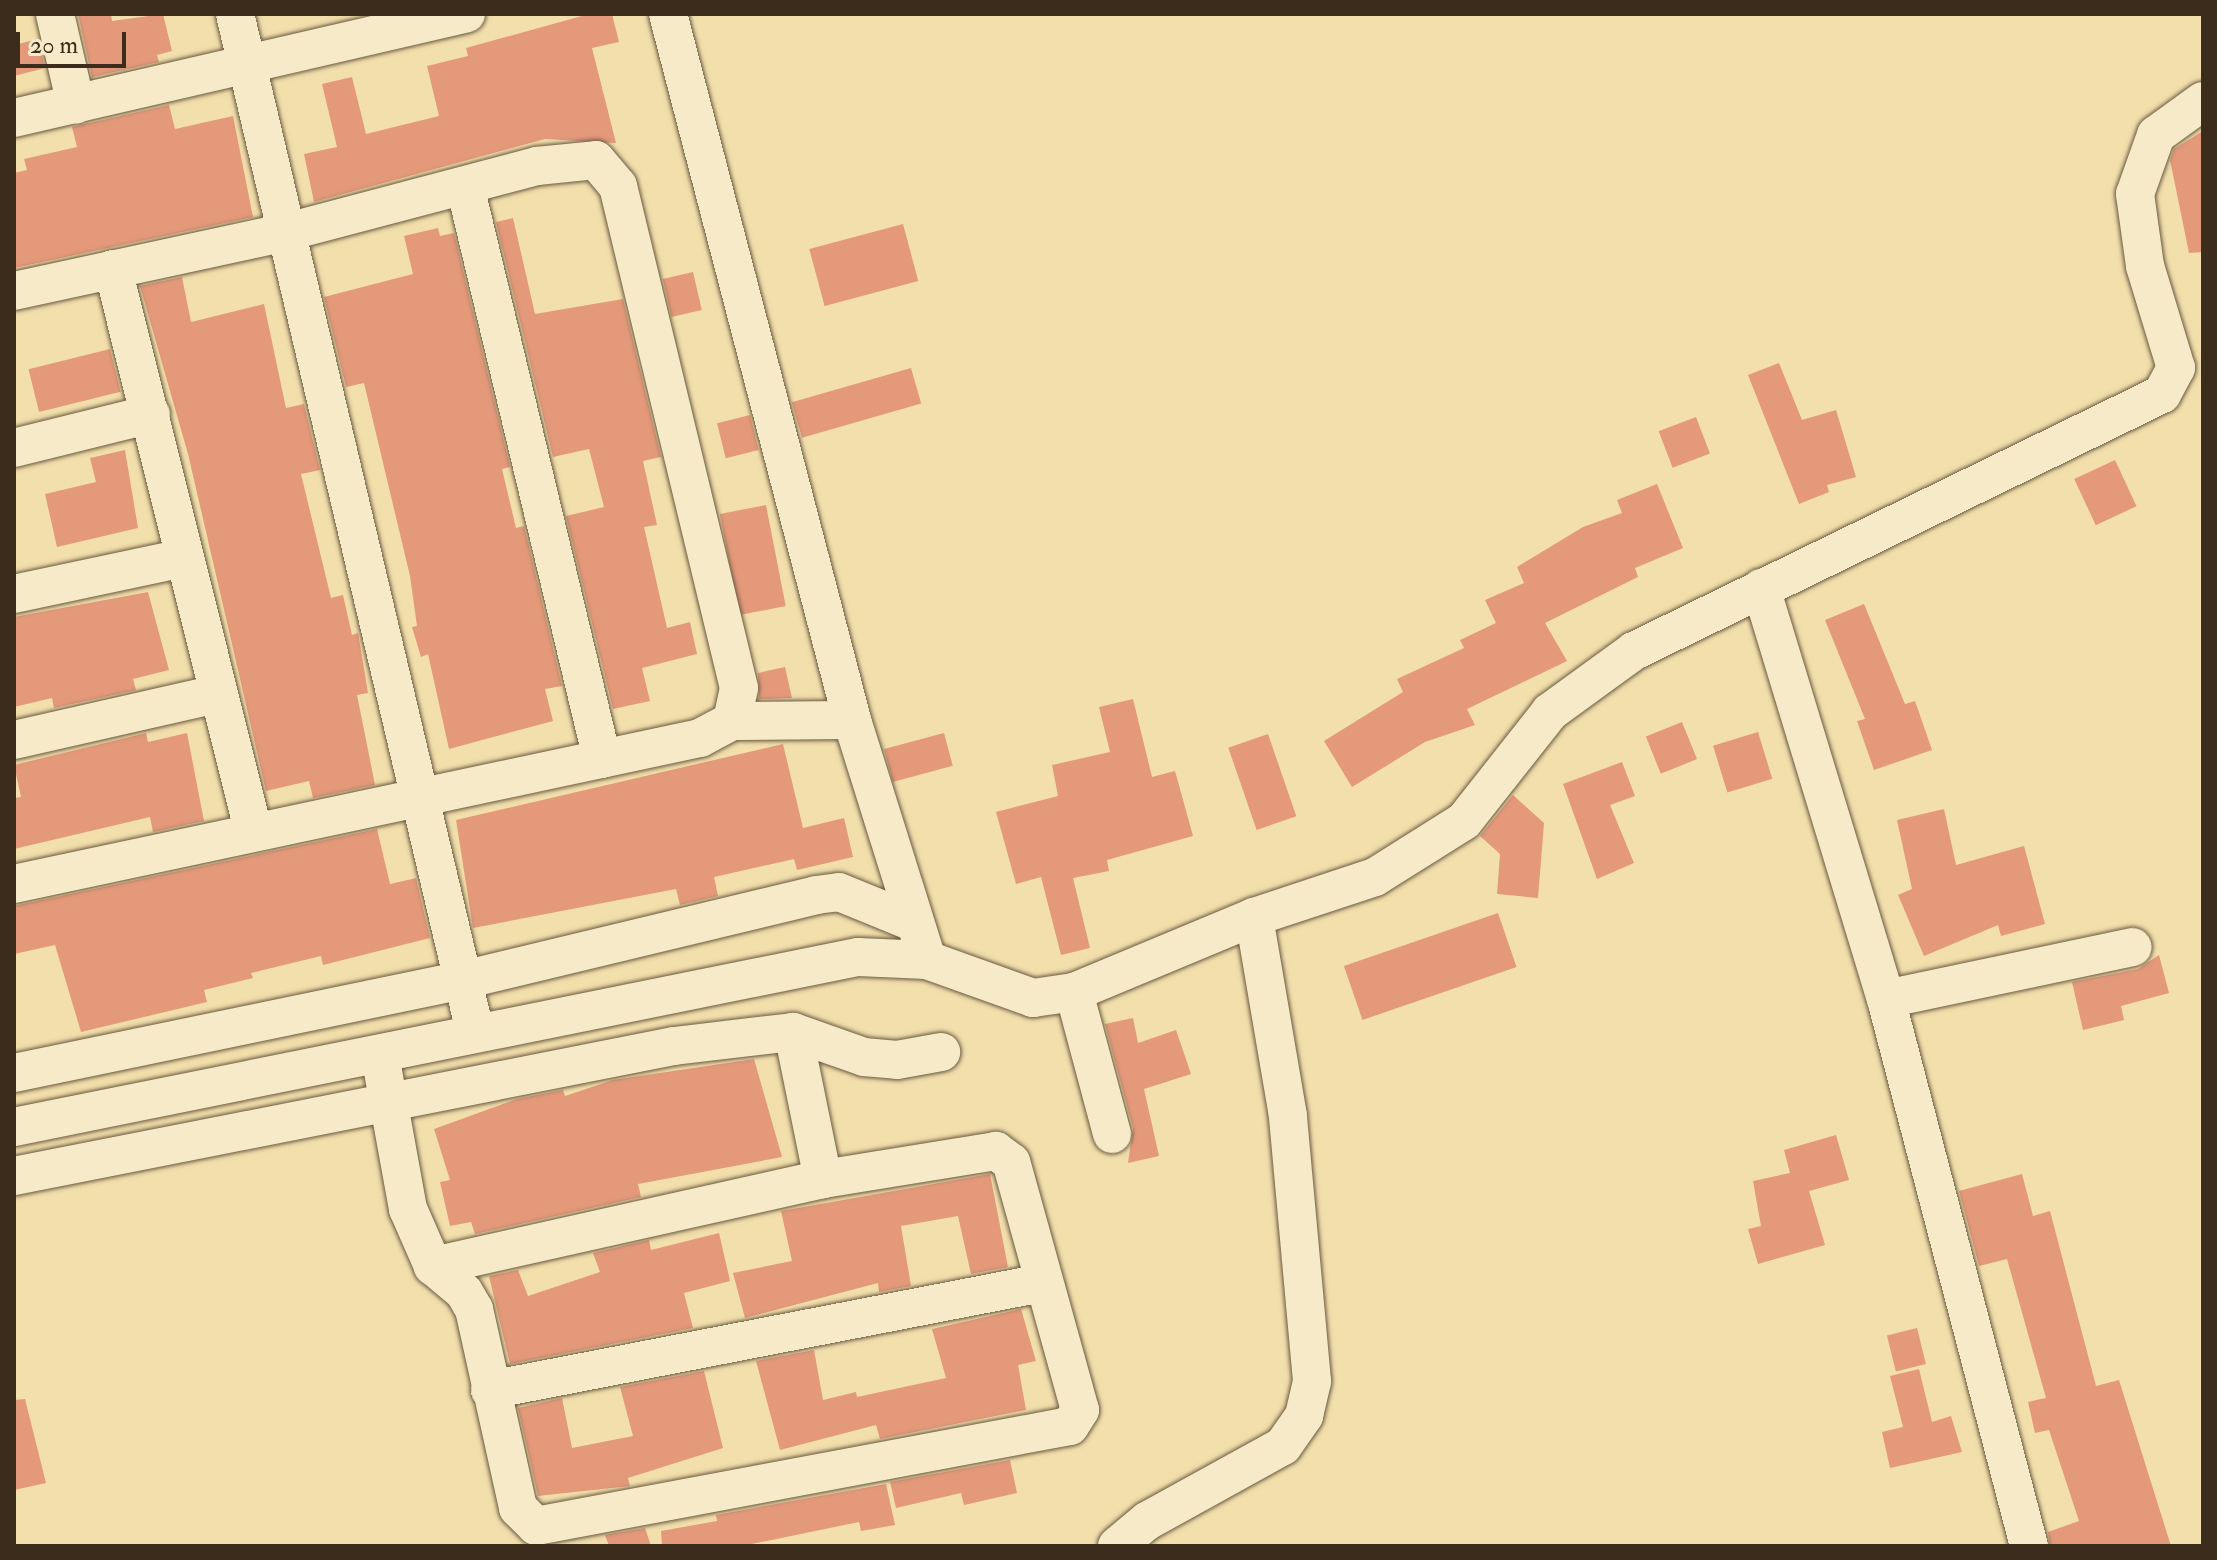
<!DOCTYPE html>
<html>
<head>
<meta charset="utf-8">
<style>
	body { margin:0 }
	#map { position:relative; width:2217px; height:1560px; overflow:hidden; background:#f2dfac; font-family:"IM FELL Double Pica",serif }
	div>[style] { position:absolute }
	.building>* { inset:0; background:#e4997b; transform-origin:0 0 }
	.roads { filter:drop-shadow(0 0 2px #6a5940) drop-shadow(0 0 2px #6a5940) }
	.minor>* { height:38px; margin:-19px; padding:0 19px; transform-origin:19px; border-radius:19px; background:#f7eac9 }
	span { translate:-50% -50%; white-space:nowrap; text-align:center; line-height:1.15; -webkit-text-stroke:7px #f7eac9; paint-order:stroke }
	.frame { position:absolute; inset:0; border:16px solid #3c2c1c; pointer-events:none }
	.scale { position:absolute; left:16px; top:32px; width:110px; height:36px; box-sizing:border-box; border:4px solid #3c2c1c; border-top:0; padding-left:10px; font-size:24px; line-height:28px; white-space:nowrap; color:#3c2c1c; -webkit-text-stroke:6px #f7eac9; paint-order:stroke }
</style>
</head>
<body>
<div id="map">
	<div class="building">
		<div style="clip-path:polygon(78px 14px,111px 14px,112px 21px,163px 14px,172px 51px,157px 55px,159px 62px,92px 77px)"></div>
		<div style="clip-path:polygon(589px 14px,612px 14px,619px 42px,592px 48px,616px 143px,545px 139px,314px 202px,304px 154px,337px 147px,322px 84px,352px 77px,366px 134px,439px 116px,427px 66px,468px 56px,466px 48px)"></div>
		<div style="clip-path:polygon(38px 39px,45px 68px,14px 76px,14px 45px)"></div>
		<div style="clip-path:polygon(169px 105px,175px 129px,233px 116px,253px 217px,14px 268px,14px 173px,27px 170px,24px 159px,77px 147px,72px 127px)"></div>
		<div style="clip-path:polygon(2203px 131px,2203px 252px,2189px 253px,2170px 160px,2174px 149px)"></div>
		<div style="clip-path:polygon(513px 218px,535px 314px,623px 299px,661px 457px,643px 461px,657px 525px,644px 527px,667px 628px,690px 622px,697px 654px,642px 668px,650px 701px,613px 709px,566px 516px,604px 507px,589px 449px,553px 457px,496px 222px)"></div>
		<div style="left:903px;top:224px;width:59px;height:97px;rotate:75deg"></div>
		<div style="clip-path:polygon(438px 228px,440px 236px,454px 233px,510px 467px,502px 469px,516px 528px,524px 526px,562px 686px,545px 689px,553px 721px,449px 749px,428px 654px,421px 657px,412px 627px,417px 626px,410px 576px,364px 383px,346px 387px,324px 297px,413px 274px,404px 236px)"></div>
		<div style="left:693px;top:272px;width:39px;height:31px;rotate:77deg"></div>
		<div style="clip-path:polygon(182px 277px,191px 322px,264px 304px,286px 408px,304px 404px,320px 470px,301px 474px,331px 598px,343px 595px,352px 635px,358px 633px,368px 693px,357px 695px,375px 785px,313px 798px,309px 781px,266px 791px,188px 454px,140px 286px)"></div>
		<div style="left:110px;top:349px;width:44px;height:84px;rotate:76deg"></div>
		<div style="clip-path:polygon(1779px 363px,1802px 420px,1836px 410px,1856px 477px,1827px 485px,1829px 492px,1799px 504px,1748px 375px)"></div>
		<div style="left:911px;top:368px;width:37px;height:124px;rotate:74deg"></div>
		<div style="left:750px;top:415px;width:36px;height:34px;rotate:76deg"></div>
		<div style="left:1696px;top:417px;width:39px;height:40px;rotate:69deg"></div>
		<div style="clip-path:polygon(125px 450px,138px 528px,57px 547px,45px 494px,96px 482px,90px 458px)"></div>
		<div style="left:2115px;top:460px;width:51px;height:45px;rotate:65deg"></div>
		<div style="clip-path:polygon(1657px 484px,1683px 548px,1635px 568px,1638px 577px,1545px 623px,1567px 661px,1467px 709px,1475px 725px,1425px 742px,1352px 787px,1324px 741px,1403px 692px,1397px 679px,1464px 648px,1460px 640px,1496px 623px,1485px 600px,1524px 583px,1517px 567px,1583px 527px,1622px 513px,1617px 500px)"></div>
		<div style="left:766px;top:505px;width:103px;height:47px;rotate:79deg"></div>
		<div style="clip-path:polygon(148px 592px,169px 670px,133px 679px,136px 690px,54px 708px,52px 698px,14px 707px,14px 617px)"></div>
		<div style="clip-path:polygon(1864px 604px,1905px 704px,1915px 701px,1932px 750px,1874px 770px,1857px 721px,1865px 719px,1825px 620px)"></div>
		<div style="clip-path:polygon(785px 667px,792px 698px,759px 699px,758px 673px)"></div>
		<div style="clip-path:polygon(1133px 699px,1152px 777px,1175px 771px,1193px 836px,1107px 860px,1109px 871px,1073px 878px,1090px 948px,1061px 955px,1041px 877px,1016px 884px,996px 812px,1058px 796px,1052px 765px,1110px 752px,1099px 707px)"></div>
		<div style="left:1682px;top:722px;width:40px;height:39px;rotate:68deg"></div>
		<div style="left:1758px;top:732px;width:49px;height:47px;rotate:73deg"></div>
		<div style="clip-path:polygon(146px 733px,148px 742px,187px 733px,204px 821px,153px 832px,150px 817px,14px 849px,14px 798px,21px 797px,14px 765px)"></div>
		<div style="left:944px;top:733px;width:34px;height:62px;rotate:75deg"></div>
		<div style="left:1268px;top:734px;width:87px;height:42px;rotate:71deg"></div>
		<div style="clip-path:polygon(783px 744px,803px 828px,844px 818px,853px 857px,797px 870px,794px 859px,714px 877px,718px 896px,680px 905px,676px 889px,473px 928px,456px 820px)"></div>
		<div style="clip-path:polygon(1622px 762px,1635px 796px,1610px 805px,1634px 863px,1597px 879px,1563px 784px)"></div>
		<div style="clip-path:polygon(1513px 795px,1544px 823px,1538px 898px,1497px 894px,1500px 854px,1480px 836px)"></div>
		<div style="clip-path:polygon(1944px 809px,1956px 865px,2024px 846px,2045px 924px,2001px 936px,1998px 925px,1924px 956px,1898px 895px,1912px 889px,1897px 820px)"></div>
		<div style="clip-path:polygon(377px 829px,390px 884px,416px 878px,430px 938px,323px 965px,321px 956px,251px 973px,253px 978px,204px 990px,207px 1002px,81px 1032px,55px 945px,14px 954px,14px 906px)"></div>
		<div style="left:1498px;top:913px;width:57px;height:163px;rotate:71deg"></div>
		<div style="clip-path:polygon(2159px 955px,2169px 993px,2121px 1006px,2124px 1020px,2083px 1030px,2072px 982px,2138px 969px)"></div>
		<div style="clip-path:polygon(1133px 1018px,1138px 1043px,1176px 1030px,1191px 1074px,1144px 1089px,1159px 1156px,1128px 1163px,1133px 1128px,1105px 1024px)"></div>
		<div style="clip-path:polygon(754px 1059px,782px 1157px,638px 1184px,641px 1197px,475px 1234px,471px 1222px,450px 1226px,440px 1182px,450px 1180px,434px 1129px,517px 1099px,563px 1090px,565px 1096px,613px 1080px)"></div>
		<div style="clip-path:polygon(1836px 1135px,1849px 1180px,1809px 1191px,1825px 1245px,1758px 1264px,1748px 1229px,1761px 1226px,1753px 1181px,1790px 1173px,1784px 1150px)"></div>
		<div style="clip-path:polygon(990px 1174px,1008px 1267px,971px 1274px,958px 1216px,901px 1226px,911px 1286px,879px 1292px,878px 1283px,745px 1318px,733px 1273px,792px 1261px,781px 1211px)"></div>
		<div style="clip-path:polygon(2022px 1174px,2033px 1216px,2050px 1211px,2096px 1386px,2119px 1380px,2171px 1546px,2050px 1546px,2048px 1532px,2079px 1521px,2049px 1430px,2035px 1433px,2028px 1402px,2046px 1398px,2007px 1259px,1979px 1266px,1959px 1191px)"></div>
		<div style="clip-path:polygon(719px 1233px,730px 1281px,684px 1293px,693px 1328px,510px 1364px,489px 1276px,518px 1270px,528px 1296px,600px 1272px,593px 1253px,649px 1240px,651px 1250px)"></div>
		<div style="clip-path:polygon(1021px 1309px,1036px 1361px,1018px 1365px,1026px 1410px,880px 1439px,876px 1425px,780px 1450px,756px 1361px,814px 1350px,823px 1400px,856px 1392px,857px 1397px,946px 1378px,932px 1329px)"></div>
		<div style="left:1917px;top:1328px;width:37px;height:31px;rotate:76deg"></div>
		<div style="clip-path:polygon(1919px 1369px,1932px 1422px,1951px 1416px,1962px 1452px,1890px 1468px,1882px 1432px,1903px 1427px,1890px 1376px)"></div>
		<div style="clip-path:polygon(704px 1371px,723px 1448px,628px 1478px,630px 1486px,538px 1496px,518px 1408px,562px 1398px,572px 1448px,633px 1436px,620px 1387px)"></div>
		<div style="clip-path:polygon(25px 1399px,46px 1483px,14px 1490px,14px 1400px)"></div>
		<div style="clip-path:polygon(1010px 1460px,1017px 1493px,964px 1505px,961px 1493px,896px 1508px,890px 1482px)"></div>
		<div style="clip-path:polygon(886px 1484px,895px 1525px,861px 1531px,859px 1522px,742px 1546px,662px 1546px,661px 1531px,717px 1521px,716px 1515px)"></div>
		<div style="clip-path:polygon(645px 1528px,651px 1546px,609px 1546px,605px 1535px)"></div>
	</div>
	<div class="roads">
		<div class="minor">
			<div style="left:55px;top:14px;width:93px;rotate:77deg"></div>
			<div style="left:235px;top:14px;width:1046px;rotate:76.73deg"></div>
			<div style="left:668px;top:14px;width:730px;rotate:75.39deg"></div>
			<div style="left:852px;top:720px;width:251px;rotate:72.6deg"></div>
			<div style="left:14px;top:118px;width:464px;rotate:-13deg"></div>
			<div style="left:465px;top:186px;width:589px;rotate:76.55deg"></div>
			<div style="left:113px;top:269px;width:578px;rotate:75.99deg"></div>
			<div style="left:14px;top:291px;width:279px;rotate:-12.2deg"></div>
			<div style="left:287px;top:232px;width:259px;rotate:-14.8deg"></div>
			<div style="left:537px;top:166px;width:59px;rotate:-5.8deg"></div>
			<div style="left:596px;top:160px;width:34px;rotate:50deg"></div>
			<div style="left:618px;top:186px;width:516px;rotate:76.45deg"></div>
			<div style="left:739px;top:688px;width:34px;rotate:102deg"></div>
			<div style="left:732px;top:721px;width:36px;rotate:152deg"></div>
			<div style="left:700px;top:738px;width:701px;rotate:167.99deg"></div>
			<div style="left:14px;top:448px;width:141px;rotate:-13.9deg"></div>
			<div style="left:1761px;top:588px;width:430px;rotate:73.1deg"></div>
			<div style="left:1886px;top:999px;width:565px;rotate:75.35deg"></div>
			<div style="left:14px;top:594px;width:173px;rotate:-12deg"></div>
			<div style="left:732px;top:721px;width:120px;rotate:-0.5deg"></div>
			<div style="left:14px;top:740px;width:208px;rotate:-12.8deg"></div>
			<div style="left:1074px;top:992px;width:147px;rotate:75deg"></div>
			<div style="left:1886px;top:999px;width:252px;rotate:-11.9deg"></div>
			<div style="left:793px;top:1032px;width:150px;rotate:78.5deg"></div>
			<div style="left:380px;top:1055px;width:157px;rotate:79.7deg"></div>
			<div style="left:408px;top:1209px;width:62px;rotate:66.3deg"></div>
			<div style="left:433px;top:1266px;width:40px;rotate:40deg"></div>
			<div style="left:464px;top:1292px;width:20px;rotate:60deg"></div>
			<div style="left:474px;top:1309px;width:204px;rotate:77.5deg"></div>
			<div style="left:518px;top:1508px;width:25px;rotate:45deg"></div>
			<div style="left:536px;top:1526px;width:543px;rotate:-10.61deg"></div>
			<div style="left:1070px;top:1426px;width:19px;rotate:-58deg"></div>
			<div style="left:1080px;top:1410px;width:257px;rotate:-105.5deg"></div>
			<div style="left:1011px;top:1162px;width:19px;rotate:-144deg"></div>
			<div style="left:996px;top:1151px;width:175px;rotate:170.8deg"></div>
			<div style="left:823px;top:1179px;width:400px;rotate:167.4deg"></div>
			<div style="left:14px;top:1073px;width:459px;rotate:-11.7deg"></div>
			<div style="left:463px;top:980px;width:363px;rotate:-13.5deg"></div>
			<div style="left:816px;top:895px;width:23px;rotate:-7deg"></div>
			<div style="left:839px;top:892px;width:82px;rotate:22.2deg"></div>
			<div style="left:14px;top:1127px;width:861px;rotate:-11.39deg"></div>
			<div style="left:858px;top:957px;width:69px;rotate:2.5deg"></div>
			<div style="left:927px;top:960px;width:113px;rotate:19.7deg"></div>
			<div style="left:1033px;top:998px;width:41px;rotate:-8.3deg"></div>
			<div style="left:1074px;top:992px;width:195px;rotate:-22.6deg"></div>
			<div style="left:1254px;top:917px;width:127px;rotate:-18.3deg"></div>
			<div style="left:1375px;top:877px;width:105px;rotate:-32.2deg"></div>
			<div style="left:1464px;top:821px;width:139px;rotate:-51.7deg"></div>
			<div style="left:1550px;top:712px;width:104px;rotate:-36deg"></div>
			<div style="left:1634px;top:651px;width:587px;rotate:-25.95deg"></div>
			<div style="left:2162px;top:394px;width:30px;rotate:-62deg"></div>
			<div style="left:2176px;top:368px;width:107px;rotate:-106.9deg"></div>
			<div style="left:2145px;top:266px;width:73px;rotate:-97.9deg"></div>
			<div style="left:2135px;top:194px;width:63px;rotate:-70.4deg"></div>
			<div style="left:2156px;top:135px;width:58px;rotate:-35.9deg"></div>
			<div style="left:14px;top:1176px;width:673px;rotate:-11.14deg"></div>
			<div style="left:674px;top:1046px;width:120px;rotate:-6.7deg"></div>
			<div style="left:793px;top:1032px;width:75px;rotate:19.4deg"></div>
			<div style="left:864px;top:1057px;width:33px;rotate:5deg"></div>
			<div style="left:897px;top:1060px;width:45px;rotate:-10.3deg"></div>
			<div style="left:490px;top:1390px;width:562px;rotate:-10.97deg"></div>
			<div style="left:1117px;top:1546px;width:39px;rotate:-40deg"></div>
			<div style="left:1147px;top:1521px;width:155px;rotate:-28.9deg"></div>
			<div style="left:1283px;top:1446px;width:37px;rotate:-55deg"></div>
			<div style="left:1304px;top:1416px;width:36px;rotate:-77deg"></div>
			<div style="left:1312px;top:1381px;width:266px;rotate:-95.2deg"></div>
			<div style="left:1288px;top:1116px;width:202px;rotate:-99.7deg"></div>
		</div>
	</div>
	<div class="frame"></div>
	<div class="scale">20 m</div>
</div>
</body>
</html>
